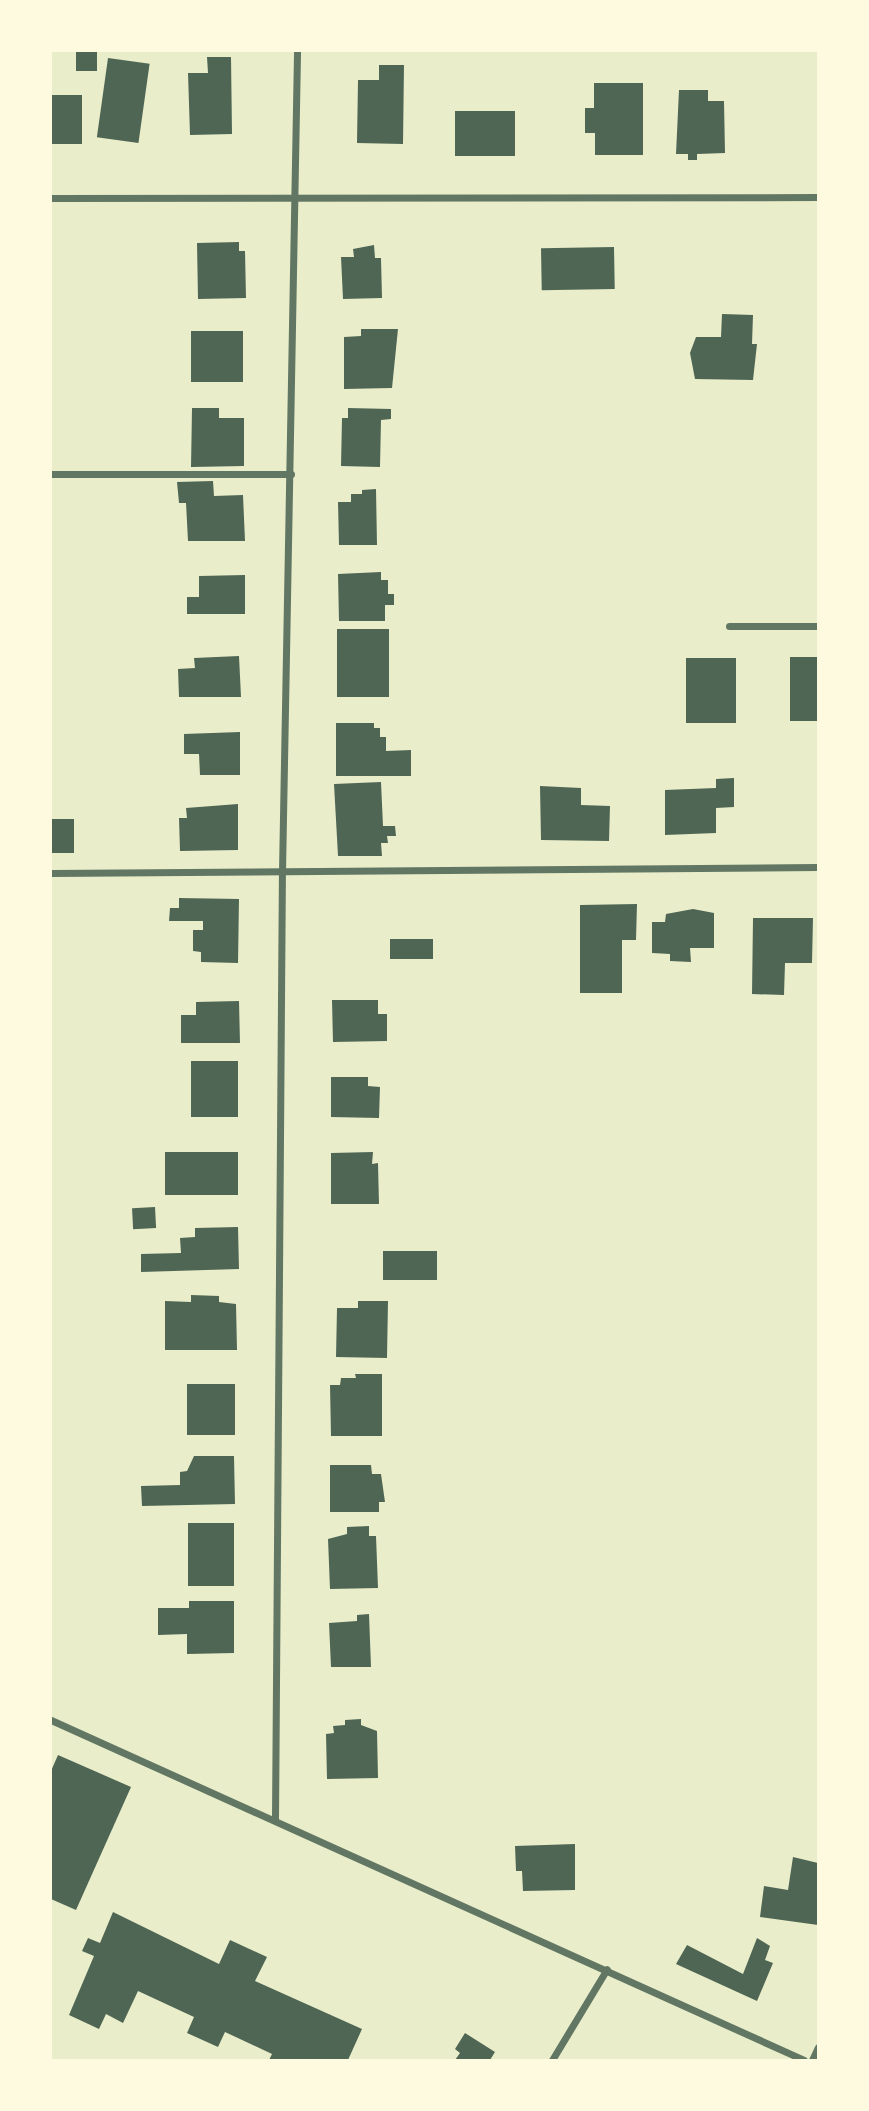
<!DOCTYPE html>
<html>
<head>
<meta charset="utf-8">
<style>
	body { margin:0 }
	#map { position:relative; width:869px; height:2111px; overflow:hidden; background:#e9edc9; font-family:"Golos Text",sans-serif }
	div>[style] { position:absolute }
	.building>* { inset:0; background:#4f6655; transform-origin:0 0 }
	.minor>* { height:7px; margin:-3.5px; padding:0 3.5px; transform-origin:3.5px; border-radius:3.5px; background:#617663 }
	span { translate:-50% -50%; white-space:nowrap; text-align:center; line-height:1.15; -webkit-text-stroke:6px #fefae0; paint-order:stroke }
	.frame { position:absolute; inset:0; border:52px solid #fefae0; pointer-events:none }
</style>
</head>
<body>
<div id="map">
	<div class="building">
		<div style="left:76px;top:51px;width:21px;height:20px"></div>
		<div style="clip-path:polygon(207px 57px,231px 57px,232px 134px,190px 135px,188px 73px,208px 73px)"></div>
		<div style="left:108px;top:58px;width:42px;height:80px;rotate:8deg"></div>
		<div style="clip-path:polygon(379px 65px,404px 65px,403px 144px,357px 143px,358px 80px,379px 80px)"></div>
		<div style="clip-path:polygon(594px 83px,643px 83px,643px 155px,595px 155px,595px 133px,585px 133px,585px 108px,594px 108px)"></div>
		<div style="clip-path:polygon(679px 90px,708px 90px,708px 101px,724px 101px,725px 153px,697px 154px,697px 160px,688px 160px,688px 154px,676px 154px)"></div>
		<div style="left:51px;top:95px;width:31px;height:49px"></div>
		<div style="left:455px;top:111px;width:60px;height:45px"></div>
		<div style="clip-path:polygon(239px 242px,239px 251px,245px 251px,246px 298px,198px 299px,197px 243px)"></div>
		<div style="clip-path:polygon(374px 245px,375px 258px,381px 258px,382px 298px,343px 299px,341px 257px,354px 257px,353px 249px)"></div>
		<div style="left:614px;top:247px;width:42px;height:73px;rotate:89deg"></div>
		<div style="clip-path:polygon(722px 314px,753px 315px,752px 344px,757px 344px,753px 380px,695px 379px,690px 353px,696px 337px,721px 337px)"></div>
		<div style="clip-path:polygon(361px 329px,398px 329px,392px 388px,344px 389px,344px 337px,361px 336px)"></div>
		<div style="left:191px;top:331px;width:52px;height:51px"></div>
		<div style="clip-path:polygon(192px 408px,219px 408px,219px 418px,244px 418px,244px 466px,191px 467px)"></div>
		<div style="clip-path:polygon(348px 408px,391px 409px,391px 419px,381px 420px,380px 467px,341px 466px,342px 418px,348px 418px)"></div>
		<div style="clip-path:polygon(213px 481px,214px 496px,243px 495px,245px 541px,188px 541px,186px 503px,179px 503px,177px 482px)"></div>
		<div style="clip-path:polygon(376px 489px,377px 545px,339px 545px,338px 502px,351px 502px,351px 494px,362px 494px,362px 490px)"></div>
		<div style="clip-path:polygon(381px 572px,381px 580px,388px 580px,388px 594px,394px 594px,394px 605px,385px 605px,385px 621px,339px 621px,338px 574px)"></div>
		<div style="clip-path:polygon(245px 575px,245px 614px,187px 614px,187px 597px,199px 597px,199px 576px)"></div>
		<div style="left:337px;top:629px;width:52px;height:68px"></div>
		<div style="clip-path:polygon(239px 656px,241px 697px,179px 697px,178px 669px,195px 668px,194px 658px)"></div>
		<div style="left:790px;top:657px;width:28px;height:64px"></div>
		<div style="left:686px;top:658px;width:50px;height:65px"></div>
		<div style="clip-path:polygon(336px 723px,374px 723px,374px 728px,380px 728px,380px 737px,386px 737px,386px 751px,411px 750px,411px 776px,336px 776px)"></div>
		<div style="clip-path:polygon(240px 732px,240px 775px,200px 775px,199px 754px,184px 754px,184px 734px)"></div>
		<div style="clip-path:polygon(734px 778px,734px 807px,716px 808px,716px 833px,665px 835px,665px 790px,716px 788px,716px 779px)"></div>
		<div style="clip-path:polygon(381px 782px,383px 826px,395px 826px,396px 836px,387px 836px,388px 843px,381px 843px,382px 856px,338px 856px,334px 784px)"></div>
		<div style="clip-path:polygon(540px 786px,581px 788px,581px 805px,610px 806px,609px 841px,541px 840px)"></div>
		<div style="clip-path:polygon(238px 804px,238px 850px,180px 851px,179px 818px,187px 818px,186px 808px)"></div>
		<div style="left:51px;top:819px;width:23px;height:34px"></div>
		<div style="clip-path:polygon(179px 898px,239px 899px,238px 963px,201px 962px,201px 952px,193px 951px,193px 930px,203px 930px,203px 921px,169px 921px,170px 908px,179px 908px)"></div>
		<div style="clip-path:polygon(637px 904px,636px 940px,622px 940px,622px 993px,580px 993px,580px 905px)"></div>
		<div style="clip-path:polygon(693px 909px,714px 913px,714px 948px,690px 948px,691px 962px,670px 961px,670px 954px,652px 953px,652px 922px,665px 922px,666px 914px)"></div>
		<div style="clip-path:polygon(753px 918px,813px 918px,812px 963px,785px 963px,784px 995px,752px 994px)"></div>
		<div style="left:433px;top:939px;width:20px;height:43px;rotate:90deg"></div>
		<div style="clip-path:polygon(332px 1000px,378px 1000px,378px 1014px,387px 1014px,387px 1041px,333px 1042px)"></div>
		<div style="clip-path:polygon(239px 1001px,240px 1043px,181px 1043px,181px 1015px,196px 1015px,196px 1002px)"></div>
		<div style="left:191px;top:1061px;width:47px;height:56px"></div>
		<div style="clip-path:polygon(331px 1077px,368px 1077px,368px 1086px,380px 1087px,379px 1118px,331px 1117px)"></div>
		<div style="left:165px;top:1152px;width:73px;height:43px"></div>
		<div style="clip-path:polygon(373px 1152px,372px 1164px,378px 1163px,379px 1204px,331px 1204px,331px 1153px)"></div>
		<div style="left:155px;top:1207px;width:21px;height:23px;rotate:87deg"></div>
		<div style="clip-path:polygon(238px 1227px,239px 1269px,141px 1272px,141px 1254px,181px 1253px,180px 1238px,195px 1237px,195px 1228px)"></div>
		<div style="left:437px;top:1251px;width:29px;height:54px;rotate:90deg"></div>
		<div style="clip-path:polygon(191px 1295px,219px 1296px,219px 1302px,236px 1304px,237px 1350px,165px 1350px,165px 1301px,191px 1302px)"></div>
		<div style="clip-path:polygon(358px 1301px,388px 1301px,387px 1358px,336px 1357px,337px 1308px,358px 1308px)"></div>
		<div style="clip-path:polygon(355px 1374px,382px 1374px,382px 1436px,331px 1436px,330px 1385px,340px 1385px,341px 1378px,356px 1378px)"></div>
		<div style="left:187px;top:1384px;width:48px;height:51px"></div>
		<div style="clip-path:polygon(194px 1456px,234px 1456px,235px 1504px,142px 1506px,141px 1486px,180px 1485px,180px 1472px,187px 1471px)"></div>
		<div style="clip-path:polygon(330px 1465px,371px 1465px,372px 1474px,381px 1474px,385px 1502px,379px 1502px,379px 1512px,330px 1512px)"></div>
		<div style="left:188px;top:1523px;width:46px;height:63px"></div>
		<div style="clip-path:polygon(369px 1526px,369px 1536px,376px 1536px,378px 1588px,330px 1589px,328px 1539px,347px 1534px,347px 1527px)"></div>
		<div style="clip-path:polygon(189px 1601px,234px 1601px,234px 1653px,187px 1654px,187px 1634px,158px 1635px,158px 1608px,189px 1608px)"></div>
		<div style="clip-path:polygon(369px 1614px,371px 1667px,331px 1667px,329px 1623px,357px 1621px,357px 1615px)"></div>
		<div style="clip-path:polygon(361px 1719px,361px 1725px,377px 1731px,378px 1778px,327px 1779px,326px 1734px,334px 1733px,333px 1726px,345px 1725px,345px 1720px)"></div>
		<div style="clip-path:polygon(58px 1755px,131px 1787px,76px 1910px,51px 1899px,51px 1771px)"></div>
		<div style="clip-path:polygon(575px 1844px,575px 1890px,523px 1891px,522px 1871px,516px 1871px,515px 1846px)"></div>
		<div style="clip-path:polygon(793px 1857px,818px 1863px,818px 1925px,760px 1917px,764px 1886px,788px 1890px)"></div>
		<div style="clip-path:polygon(113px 1912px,219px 1964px,230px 1940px,267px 1957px,255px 1981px,362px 2029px,348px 2060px,269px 2060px,272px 2054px,225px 2032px,218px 2047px,187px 2033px,194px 2017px,138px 1991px,123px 2023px,106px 2014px,99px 2029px,69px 2015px,94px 1956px,82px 1951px,88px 1938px,100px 1943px)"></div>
		<div style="clip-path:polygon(757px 1938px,770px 1946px,765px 1960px,773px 1963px,757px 2001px,676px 1964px,687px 1945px,743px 1974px)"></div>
		<div style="clip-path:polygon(465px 2033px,495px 2052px,490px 2060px,455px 2060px,460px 2053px,455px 2049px)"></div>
	</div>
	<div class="minor">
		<div style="left:51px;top:198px;width:767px;rotate:-0.07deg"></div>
		<div style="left:51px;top:474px;width:240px"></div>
		<div style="left:729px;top:626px;width:89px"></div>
		<div style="left:51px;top:873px;width:767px;rotate:-0.45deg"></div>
		<div style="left:51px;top:1720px;width:826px;rotate:24.3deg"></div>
		<div style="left:275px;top:1819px;width:947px;rotate:-89.58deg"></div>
		<div style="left:282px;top:872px;width:821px;rotate:-88.95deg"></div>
		<div style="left:552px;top:2060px;width:106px;rotate:-58.9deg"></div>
		<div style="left:812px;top:2060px;width:14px;rotate:-65deg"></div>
	</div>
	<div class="frame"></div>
</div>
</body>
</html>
